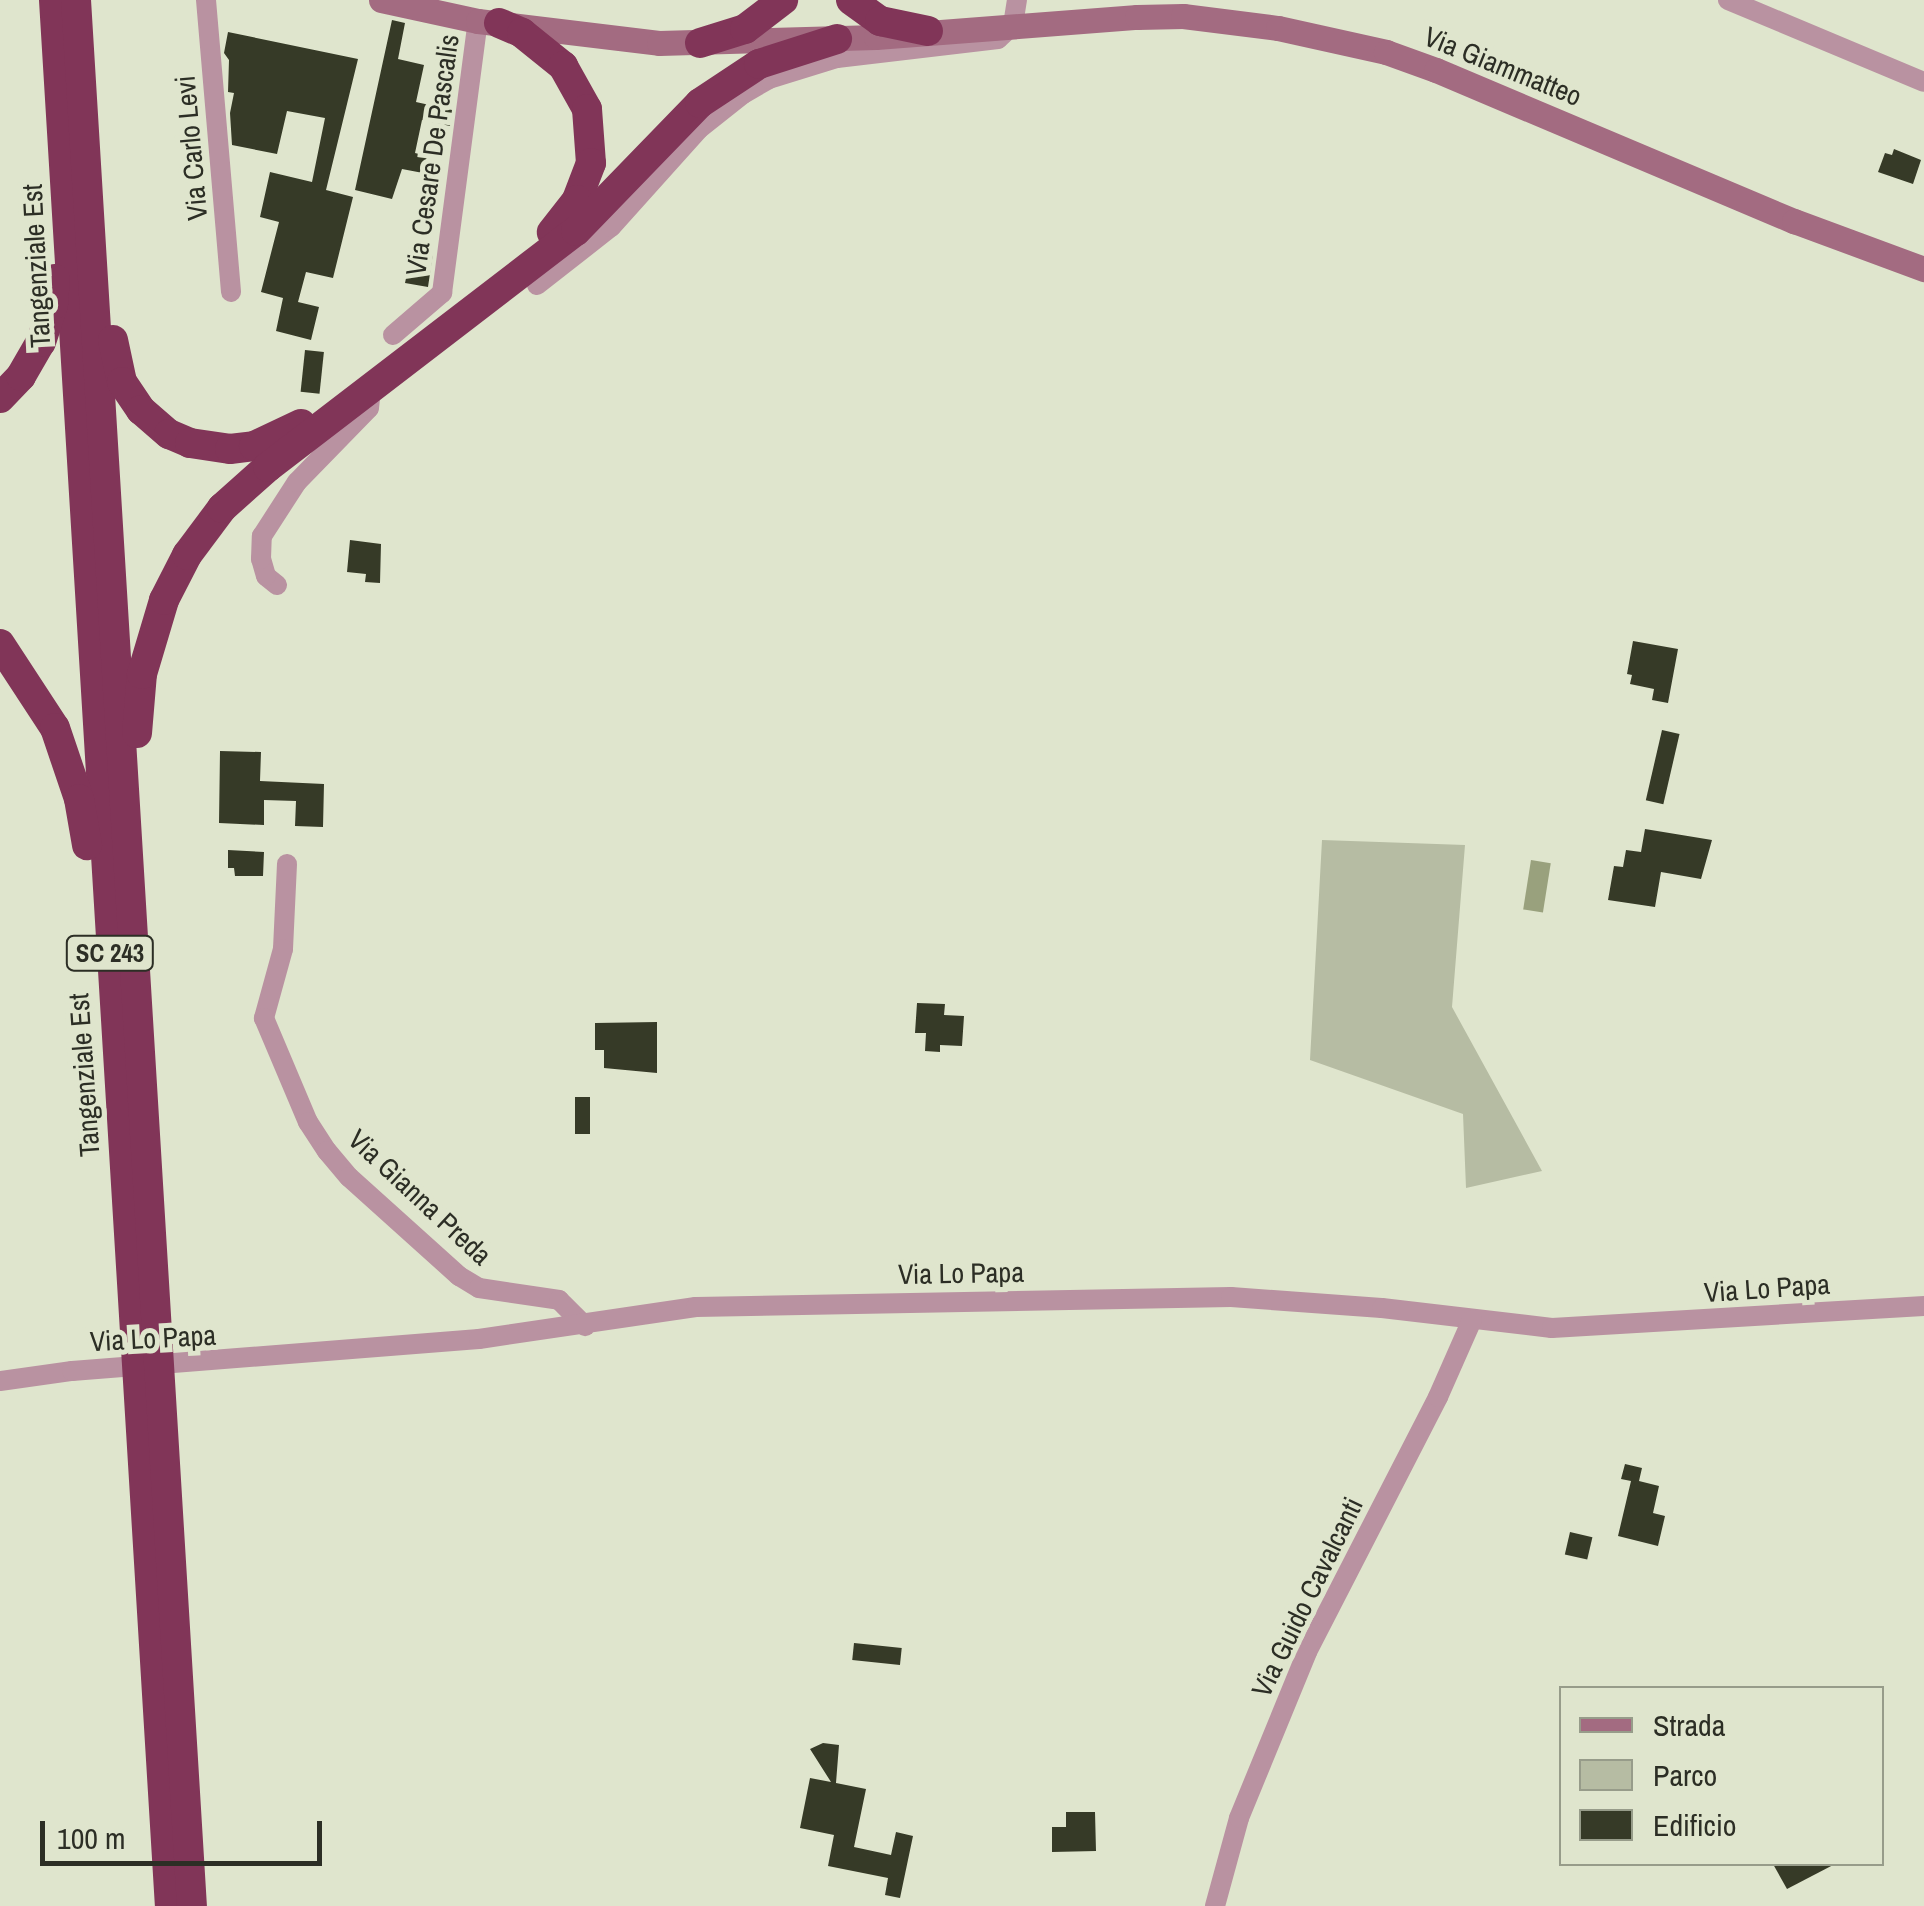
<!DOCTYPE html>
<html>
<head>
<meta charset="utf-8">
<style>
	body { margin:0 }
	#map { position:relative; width:1924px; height:1906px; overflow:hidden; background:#dfe5cd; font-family:"Archivo Narrow",sans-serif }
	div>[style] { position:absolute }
	.green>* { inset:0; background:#b6bca3 }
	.water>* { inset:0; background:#99a17d; transform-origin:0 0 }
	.building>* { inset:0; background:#363a27; transform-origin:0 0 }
	.street>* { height:20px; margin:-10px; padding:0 10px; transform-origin:10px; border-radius:10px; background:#b992a1 }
	.secondary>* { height:25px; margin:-12.5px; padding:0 12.5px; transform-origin:12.5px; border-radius:12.5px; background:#a36b81 }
	.highway>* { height:30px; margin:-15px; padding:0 15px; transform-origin:15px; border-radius:15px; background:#813558 }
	span { translate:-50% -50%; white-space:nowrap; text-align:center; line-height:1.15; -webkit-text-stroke:10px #dfe5cd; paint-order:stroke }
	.shield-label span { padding:2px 8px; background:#dfe5cd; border:2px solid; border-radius:8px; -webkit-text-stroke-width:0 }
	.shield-label { font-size:25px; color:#2c2e25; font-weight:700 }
	.street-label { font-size:28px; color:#2c2e25 }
	.legend { position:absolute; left:1559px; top:1686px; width:325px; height:180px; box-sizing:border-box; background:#dfe5cd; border:2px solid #979c8a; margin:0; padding:12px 18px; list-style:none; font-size:30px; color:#2c2e25 }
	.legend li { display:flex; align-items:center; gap:20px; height:50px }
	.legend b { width:50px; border:2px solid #979c8a }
	.scale { position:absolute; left:40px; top:1821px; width:282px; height:45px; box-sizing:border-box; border:5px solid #2c2e25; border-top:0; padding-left:12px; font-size:30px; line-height:35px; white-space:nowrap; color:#2c2e25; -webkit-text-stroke:8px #dfe5cd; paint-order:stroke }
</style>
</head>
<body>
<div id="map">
	<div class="green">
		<div style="clip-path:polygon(1322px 840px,1465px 845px,1452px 1007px,1542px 1171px,1466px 1188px,1463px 1114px,1310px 1060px)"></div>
	</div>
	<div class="water">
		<div style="left:1531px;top:860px;width:20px;height:50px;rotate:9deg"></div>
	</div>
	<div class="building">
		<div style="clip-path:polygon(392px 20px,405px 23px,398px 59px,424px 65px,416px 102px,452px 110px,450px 126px,422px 120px,415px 153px,427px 156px,423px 173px,402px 169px,392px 199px,355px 190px)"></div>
		<div style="clip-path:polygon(228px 32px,358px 59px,326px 190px,353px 197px,333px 278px,306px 272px,298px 302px,319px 307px,311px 340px,276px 331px,283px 298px,261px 292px,279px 222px,260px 217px,270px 172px,312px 182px,325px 118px,287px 111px,277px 154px,232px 145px,230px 113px,234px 93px,228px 92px,229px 60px,224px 53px)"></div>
		<div style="clip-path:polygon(1894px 149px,1921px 160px,1913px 184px,1878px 172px,1885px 153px,1892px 155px)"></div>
		<div style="clip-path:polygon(418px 250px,433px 253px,428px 287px,405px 283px,410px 259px,416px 260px)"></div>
		<div style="left:305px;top:350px;width:19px;height:42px;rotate:6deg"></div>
		<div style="clip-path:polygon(350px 540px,381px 544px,380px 583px,365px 582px,366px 574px,347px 572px)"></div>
		<div style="clip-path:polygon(1633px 641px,1678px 649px,1668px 703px,1652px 700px,1654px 689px,1630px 684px,1632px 675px,1627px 674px)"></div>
		<div style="left:1662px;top:730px;width:18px;height:72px;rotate:13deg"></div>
		<div style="clip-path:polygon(220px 751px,261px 752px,260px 781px,324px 784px,323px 827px,295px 826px,296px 801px,264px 800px,264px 825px,219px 823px)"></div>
		<div style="clip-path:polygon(1645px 829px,1712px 840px,1701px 879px,1661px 872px,1655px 907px,1608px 900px,1614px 866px,1623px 867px,1626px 850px,1641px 852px)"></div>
		<div style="clip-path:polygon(228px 850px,264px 852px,263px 876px,235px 876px,234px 868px,228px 868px)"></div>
		<div style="clip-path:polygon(917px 1003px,945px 1004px,944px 1015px,964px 1016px,962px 1046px,940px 1045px,940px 1052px,925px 1051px,926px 1033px,915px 1033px)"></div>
		<div style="clip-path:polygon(657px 1022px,657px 1073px,604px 1068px,604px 1050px,595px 1050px,595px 1023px)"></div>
		<div style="left:575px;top:1097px;width:15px;height:37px"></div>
		<div style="clip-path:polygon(1625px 1464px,1642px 1468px,1639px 1481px,1659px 1486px,1653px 1513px,1665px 1516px,1658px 1546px,1618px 1536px,1631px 1481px,1621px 1479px)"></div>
		<div style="left:1570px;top:1532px;width:23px;height:23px;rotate:13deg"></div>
		<div style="left:854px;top:1643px;width:48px;height:17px;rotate:6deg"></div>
		<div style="clip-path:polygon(823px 1743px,839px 1745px,836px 1783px,866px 1789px,854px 1847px,891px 1855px,896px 1832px,913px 1836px,900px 1898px,885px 1895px,888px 1878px,828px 1866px,834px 1835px,800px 1828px,810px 1778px,831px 1782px,810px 1749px)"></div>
		<div style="clip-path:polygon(1066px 1812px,1095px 1812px,1096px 1851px,1052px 1852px,1052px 1827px,1066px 1827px)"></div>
		<div style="clip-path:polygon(1773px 1864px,1835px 1864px,1787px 1889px)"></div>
	</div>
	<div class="street">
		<div style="left:206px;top:0;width:293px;rotate:85.1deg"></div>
		<div style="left:1728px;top:0;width:212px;rotate:22.7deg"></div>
		<div style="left:537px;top:285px;width:94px;rotate:-38.1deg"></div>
		<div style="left:611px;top:227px;width:132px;rotate:-48.1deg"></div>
		<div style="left:699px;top:129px;width:56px;rotate:-38.5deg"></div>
		<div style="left:743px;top:94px;width:30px;rotate:-30deg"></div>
		<div style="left:769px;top:79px;width:71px;rotate:-17.2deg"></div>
		<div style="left:837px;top:58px;width:162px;rotate:-6.7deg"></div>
		<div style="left:998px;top:39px;width:21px;rotate:-43deg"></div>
		<div style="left:1013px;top:25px;width:25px;rotate:-81deg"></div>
		<div style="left:393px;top:335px;width:65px;rotate:-40.6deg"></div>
		<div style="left:442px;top:293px;width:274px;rotate:-82.5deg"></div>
		<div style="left:277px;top:585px;width:14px;rotate:-141deg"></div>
		<div style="left:266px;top:576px;width:18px;rotate:-106deg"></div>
		<div style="left:261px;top:559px;width:23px;rotate:-88deg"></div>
		<div style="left:262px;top:536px;width:64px;rotate:-57.1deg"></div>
		<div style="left:297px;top:482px;width:103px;rotate:-45.8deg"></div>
		<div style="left:369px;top:408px;width:19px;rotate:-84deg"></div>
		<div style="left:287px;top:864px;width:85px;rotate:92.7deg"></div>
		<div style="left:283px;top:949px;width:72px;rotate:105.4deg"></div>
		<div style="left:264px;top:1018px;width:113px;rotate:67.1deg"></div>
		<div style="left:308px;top:1122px;width:35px;rotate:57deg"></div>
		<div style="left:327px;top:1151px;width:34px;rotate:50deg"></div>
		<div style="left:349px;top:1177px;width:148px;rotate:42deg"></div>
		<div style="left:459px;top:1276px;width:23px;rotate:31deg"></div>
		<div style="left:479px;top:1288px;width:81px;rotate:8.5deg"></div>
		<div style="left:559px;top:1300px;width:37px;rotate:45deg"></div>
		<div style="left:0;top:1381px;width:73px;rotate:-7.9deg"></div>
		<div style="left:72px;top:1371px;width:408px;rotate:-4.5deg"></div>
		<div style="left:479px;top:1339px;width:219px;rotate:-8.4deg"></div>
		<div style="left:696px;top:1307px;width:535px;rotate:-1.07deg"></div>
		<div style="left:1231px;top:1297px;width:151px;rotate:4.2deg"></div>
		<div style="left:1382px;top:1308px;width:171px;rotate:6.7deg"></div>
		<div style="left:1552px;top:1328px;width:373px;rotate:-3.4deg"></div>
		<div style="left:1215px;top:1906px;width:91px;rotate:-74.7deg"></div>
		<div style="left:1239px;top:1818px;width:179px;rotate:-67.7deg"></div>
		<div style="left:1307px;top:1652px;width:287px;rotate:-62.8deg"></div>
		<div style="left:1438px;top:1397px;width:84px;rotate:-66.2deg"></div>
	</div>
	<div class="secondary">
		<div style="left:381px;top:0;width:99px;rotate:12.2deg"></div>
		<div style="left:478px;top:21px;width:182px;rotate:6.9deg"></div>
		<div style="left:659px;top:43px;width:217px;rotate:-1.6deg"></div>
		<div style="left:876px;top:37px;width:262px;rotate:-4.4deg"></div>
		<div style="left:1137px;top:17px;width:46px;rotate:-1.2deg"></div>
		<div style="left:1183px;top:16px;width:96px;rotate:7.2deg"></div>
		<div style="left:1278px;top:28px;width:111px;rotate:12.5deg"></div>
		<div style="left:1386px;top:52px;width:53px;rotate:19.8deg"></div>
		<div style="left:1436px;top:70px;width:389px;rotate:22.9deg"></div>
		<div style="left:1794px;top:221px;width:139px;rotate:20.3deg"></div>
	</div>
	<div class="highway">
		<div style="left:54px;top:0;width:1910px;rotate:86.52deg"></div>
		<div style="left:76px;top:0;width:1910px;rotate:86.52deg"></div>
		<div style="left:851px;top:0;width:36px;rotate:36deg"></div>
		<div style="left:880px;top:21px;width:49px;rotate:11.8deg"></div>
		<div style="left:499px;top:23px;width:25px;rotate:23deg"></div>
		<div style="left:522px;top:33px;width:53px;rotate:38.8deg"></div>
		<div style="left:563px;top:66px;width:49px;rotate:60.8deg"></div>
		<div style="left:587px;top:109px;width:54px;rotate:85.8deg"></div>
		<div style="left:591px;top:163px;width:40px;rotate:111deg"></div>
		<div style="left:577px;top:200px;width:41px;rotate:128deg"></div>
		<div style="left:700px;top:43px;width:47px;rotate:-17.3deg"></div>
		<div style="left:745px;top:29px;width:48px;rotate:-37.3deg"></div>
		<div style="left:113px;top:340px;width:43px;rotate:77.9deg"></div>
		<div style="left:122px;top:382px;width:34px;rotate:56deg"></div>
		<div style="left:141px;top:410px;width:37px;rotate:41deg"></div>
		<div style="left:169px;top:434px;width:23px;rotate:23deg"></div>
		<div style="left:190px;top:443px;width:40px;rotate:8.5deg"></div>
		<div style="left:230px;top:449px;width:24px;rotate:-7deg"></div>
		<div style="left:254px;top:446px;width:52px;rotate:-25.1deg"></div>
		<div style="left:0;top:398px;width:30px;rotate:-46deg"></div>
		<div style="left:21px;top:376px;width:39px;rotate:-60deg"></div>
		<div style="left:41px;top:342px;width:39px;rotate:-72deg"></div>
		<div style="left:53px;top:305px;width:26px;rotate:-86deg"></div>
		<div style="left:0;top:644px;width:100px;rotate:56.8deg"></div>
		<div style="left:55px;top:728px;width:75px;rotate:71.3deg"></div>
		<div style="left:79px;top:799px;width:47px;rotate:80.1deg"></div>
		<div style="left:137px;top:733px;width:59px;rotate:-85.2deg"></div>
		<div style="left:142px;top:674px;width:77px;rotate:-73.4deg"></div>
		<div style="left:164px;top:600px;width:51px;rotate:-62.9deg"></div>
		<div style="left:187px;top:555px;width:59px;rotate:-53.3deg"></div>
		<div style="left:222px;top:508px;width:62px;rotate:-41.7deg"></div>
		<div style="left:268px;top:467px;width:388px;rotate:-37.5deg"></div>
		<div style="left:576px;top:231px;width:178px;rotate:-45.9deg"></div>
		<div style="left:700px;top:103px;width:71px;rotate:-33.5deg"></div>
		<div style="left:759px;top:64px;width:82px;rotate:-17.8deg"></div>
	</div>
	<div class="shield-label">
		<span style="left:110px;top:953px">SC 243</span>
	</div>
	<div class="street-label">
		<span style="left:1503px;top:66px;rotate:22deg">Via Giammatteo</span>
		<span style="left:191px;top:148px;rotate:-95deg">Via Carlo Levi</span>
		<span style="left:432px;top:155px;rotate:-82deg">Via Cesare De Pascalis</span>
		<span style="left:36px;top:266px;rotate:-93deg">Tangenziale Est</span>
		<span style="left:84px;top:1075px;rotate:-94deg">Tangenziale Est</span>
		<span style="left:420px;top:1197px;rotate:43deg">Via Gianna Preda</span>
		<span style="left:961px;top:1273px;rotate:-1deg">Via Lo Papa</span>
		<span style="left:1767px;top:1288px;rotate:-4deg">Via Lo Papa</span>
		<span style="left:153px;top:1338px;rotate:-3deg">Via Lo Papa</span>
		<span style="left:1307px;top:1597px;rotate:-64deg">Via Guido Cavalcanti</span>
	</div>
	<ul class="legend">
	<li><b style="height:12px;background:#a36b81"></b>Strada</li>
	<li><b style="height:28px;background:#b6bca3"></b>Parco</li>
	<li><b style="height:28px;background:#363a27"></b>Edificio</li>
	</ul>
	<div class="scale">100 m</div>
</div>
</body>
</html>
